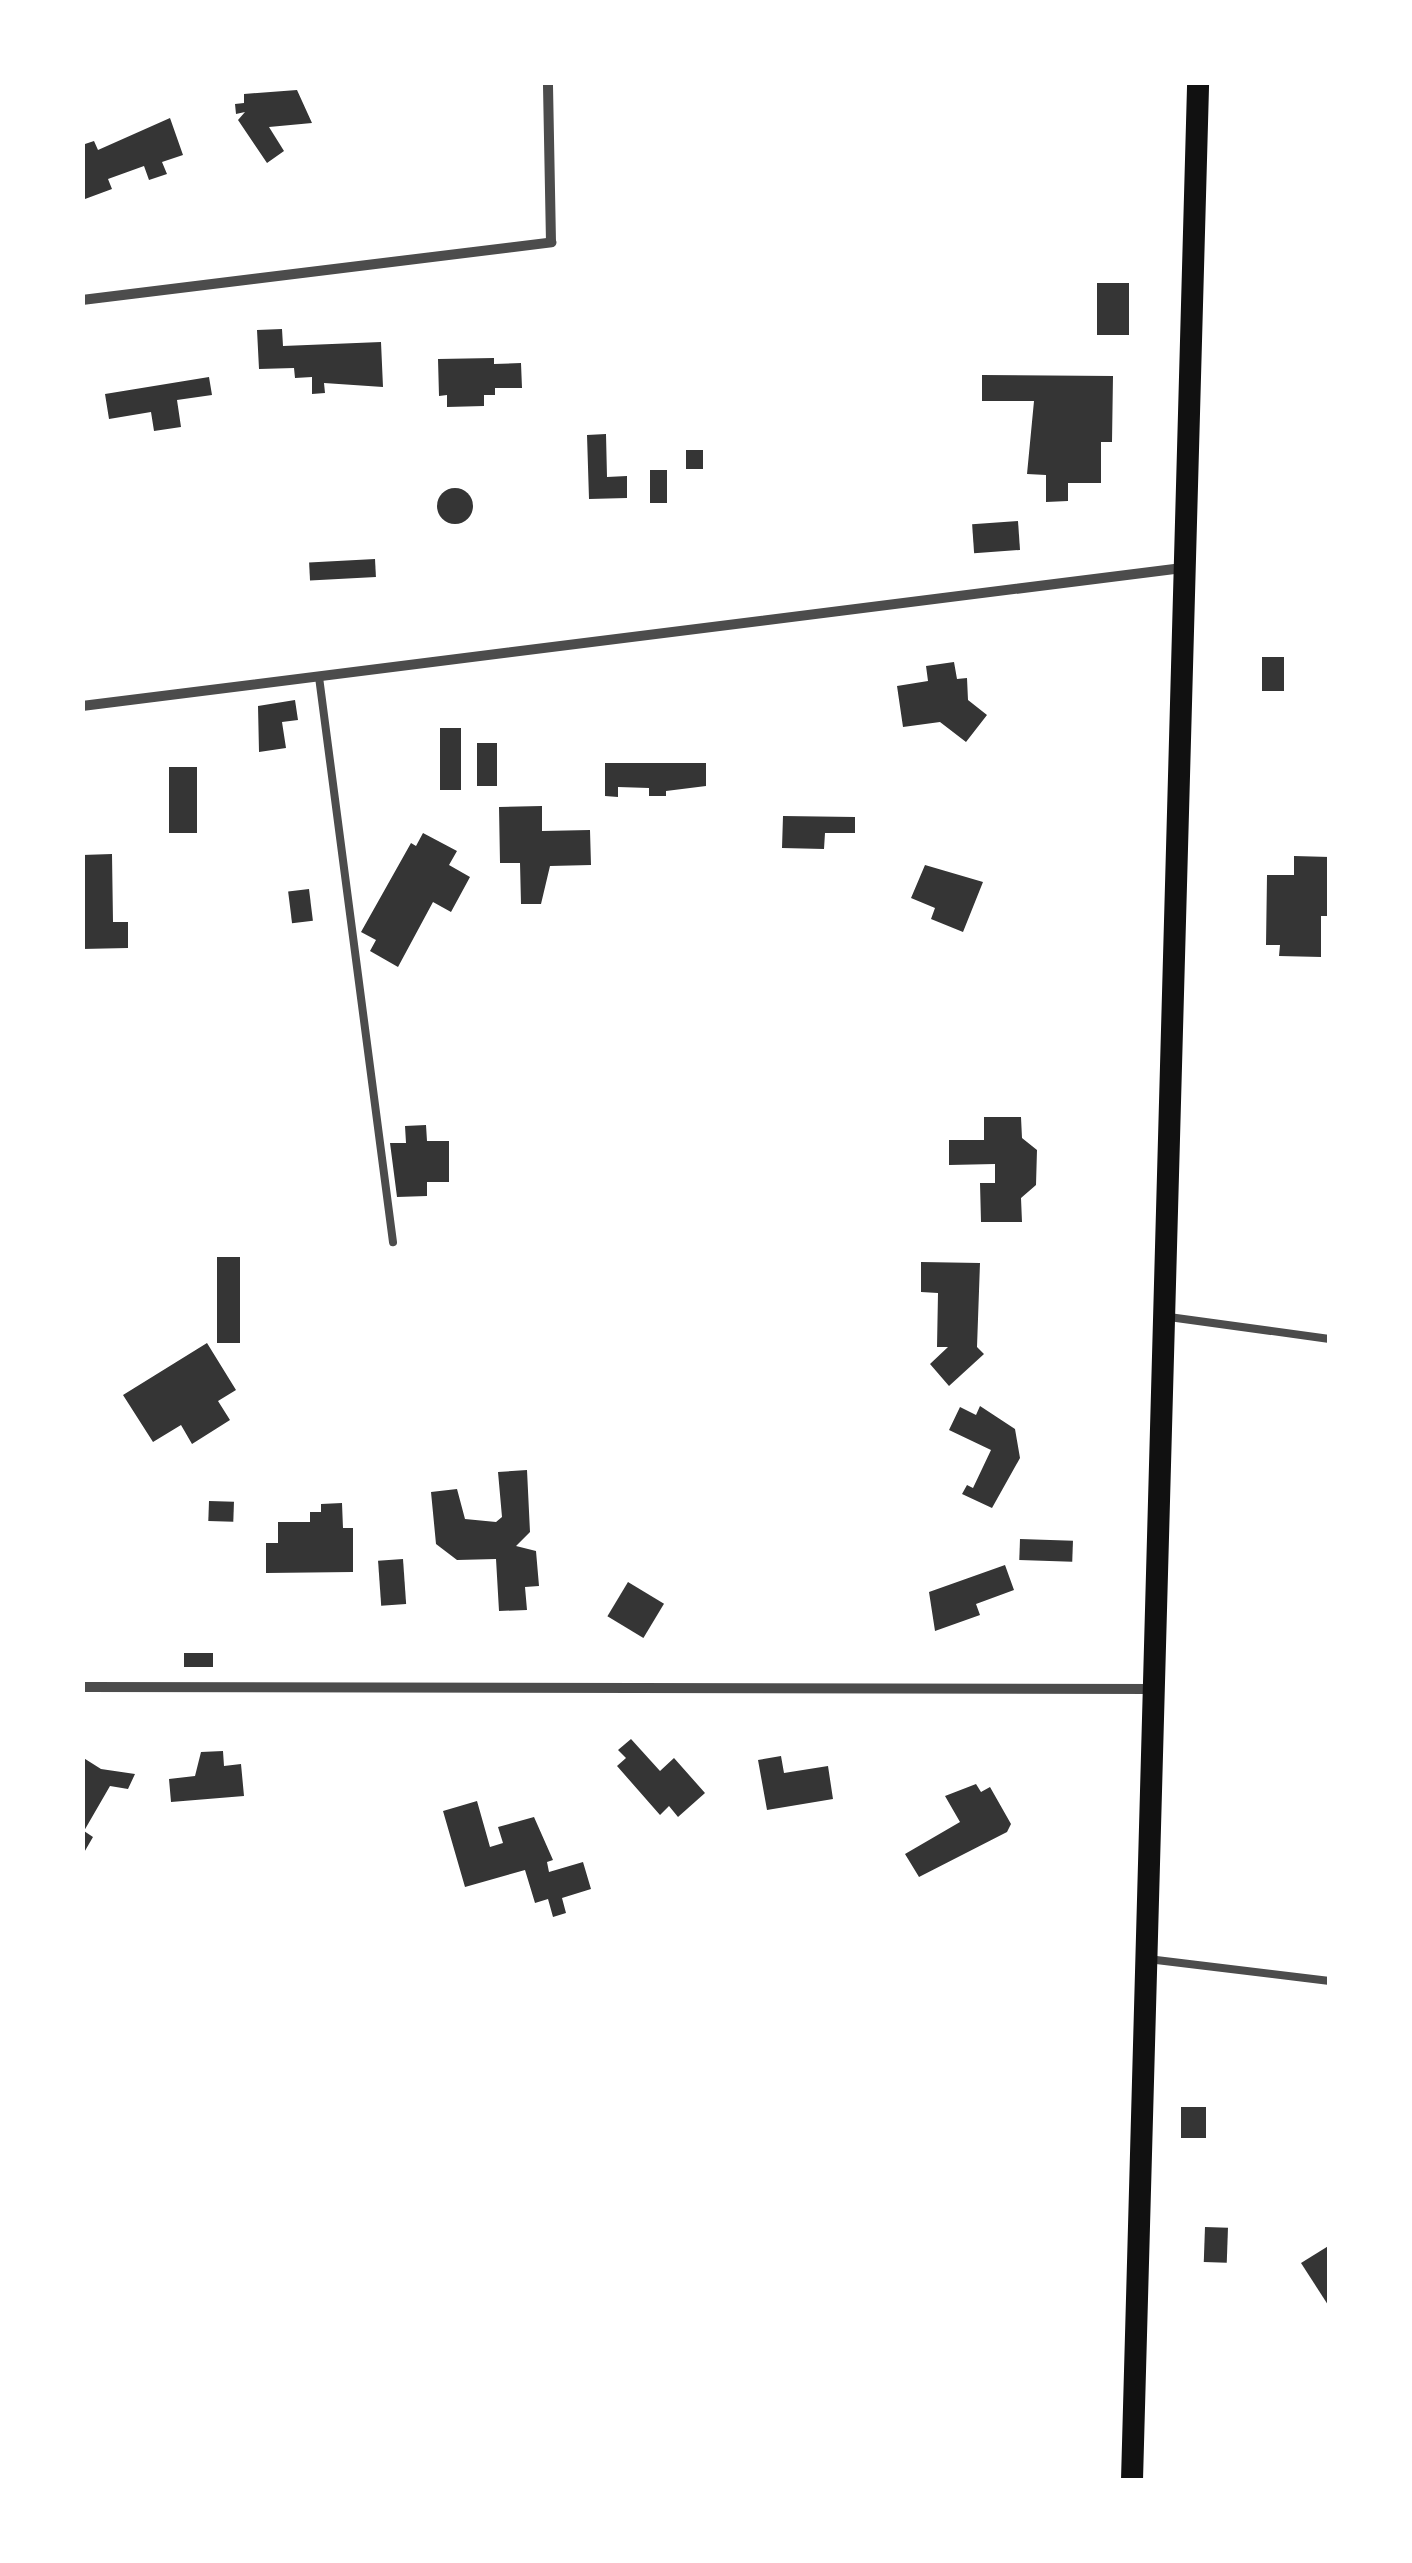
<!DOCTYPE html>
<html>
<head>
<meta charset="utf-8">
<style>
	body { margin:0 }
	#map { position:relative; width:1412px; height:2563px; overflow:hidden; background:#fff; font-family:"Alegreya Sans",sans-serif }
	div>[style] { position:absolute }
	.building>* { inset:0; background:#353535; transform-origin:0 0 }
	.round { border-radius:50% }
	.service>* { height:8px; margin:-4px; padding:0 4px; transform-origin:4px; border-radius:4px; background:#4c4c4c }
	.minor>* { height:10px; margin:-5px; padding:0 5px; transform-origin:5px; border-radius:5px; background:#4c4c4c }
	.primary>* { height:22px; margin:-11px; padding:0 11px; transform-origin:11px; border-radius:11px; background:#111 }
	span { translate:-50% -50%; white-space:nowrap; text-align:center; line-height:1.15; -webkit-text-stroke:10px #fff; paint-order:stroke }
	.frame { position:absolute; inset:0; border:85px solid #fff; pointer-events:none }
</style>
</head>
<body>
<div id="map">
	<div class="building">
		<div style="clip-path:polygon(297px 90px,312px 123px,269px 127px,284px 151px,267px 163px,238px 120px,245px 112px,236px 114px,235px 104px,244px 103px,244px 94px)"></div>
		<div style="clip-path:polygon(170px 118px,183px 155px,162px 162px,167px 174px,149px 180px,144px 166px,108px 179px,112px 189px,85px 199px,82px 145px,94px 141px,98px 150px)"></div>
		<div style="left:1097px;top:283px;width:32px;height:52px"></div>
		<div style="clip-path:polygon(282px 329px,283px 346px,381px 342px,383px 387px,324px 383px,325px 393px,312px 394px,312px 377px,295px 378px,294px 368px,259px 369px,257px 330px)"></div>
		<div style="clip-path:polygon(494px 358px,494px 364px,521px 363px,522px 388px,495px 388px,495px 395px,484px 395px,484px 406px,447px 407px,447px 395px,439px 396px,438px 359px)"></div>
		<div style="clip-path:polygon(982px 375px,1113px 376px,1112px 442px,1101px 442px,1101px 483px,1068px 483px,1068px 501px,1046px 502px,1046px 475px,1027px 474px,1034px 401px,982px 401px)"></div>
		<div style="clip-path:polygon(209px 377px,212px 395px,177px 400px,181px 427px,154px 431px,151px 412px,109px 419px,105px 394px)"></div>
		<div style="clip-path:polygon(606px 434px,607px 477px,627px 476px,627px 498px,589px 499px,587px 435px)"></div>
		<div style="left:686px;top:450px;width:17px;height:19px"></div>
		<div style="left:667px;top:470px;width:33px;height:17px;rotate:90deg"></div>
		<div class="round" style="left:437px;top:488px;width:36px;height:36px"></div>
		<div style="left:1018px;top:521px;width:29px;height:46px;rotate:86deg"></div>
		<div style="left:375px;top:559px;width:18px;height:66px;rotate:87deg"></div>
		<div style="left:1284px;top:657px;width:34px;height:22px;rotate:90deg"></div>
		<div style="clip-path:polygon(954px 662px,957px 679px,967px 678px,968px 700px,987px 715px,966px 742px,940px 722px,903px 727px,897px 686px,928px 681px,926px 666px)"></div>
		<div style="clip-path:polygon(295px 700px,298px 720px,282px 722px,286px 748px,259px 752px,258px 706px)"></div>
		<div style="left:440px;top:728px;width:21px;height:62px"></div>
		<div style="left:477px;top:743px;width:20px;height:43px"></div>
		<div style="clip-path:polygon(605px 763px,706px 763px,706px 786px,666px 791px,666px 796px,649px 796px,649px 788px,618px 787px,618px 797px,605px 796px)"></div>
		<div style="left:169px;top:767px;width:28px;height:66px"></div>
		<div style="clip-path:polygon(542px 806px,542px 831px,590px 830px,591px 865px,550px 866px,541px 904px,521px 904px,520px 863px,500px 863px,499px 807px)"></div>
		<div style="clip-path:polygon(783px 816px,855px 817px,855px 833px,825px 833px,824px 849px,782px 848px)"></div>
		<div style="clip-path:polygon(423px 833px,457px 851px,449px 865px,470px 877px,451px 912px,433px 902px,398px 967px,370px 951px,376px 940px,361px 932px,411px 843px,416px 846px)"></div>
		<div style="clip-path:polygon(112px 854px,113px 922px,128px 922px,128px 948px,82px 949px,82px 855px)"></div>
		<div style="clip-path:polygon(1294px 856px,1330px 857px,1330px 916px,1321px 916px,1321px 957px,1279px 956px,1280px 945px,1266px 945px,1267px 875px,1294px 875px)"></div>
		<div style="clip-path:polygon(925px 865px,983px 882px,963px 932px,931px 919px,935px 908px,911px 898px)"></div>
		<div style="left:309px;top:889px;width:32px;height:21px;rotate:83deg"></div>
		<div style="clip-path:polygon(984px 1117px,1021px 1117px,1022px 1138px,1037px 1150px,1036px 1185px,1021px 1198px,1022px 1222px,981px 1222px,980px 1183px,995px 1183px,995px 1164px,949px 1165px,949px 1140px,984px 1140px)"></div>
		<div style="clip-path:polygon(426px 1125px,427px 1141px,449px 1141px,449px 1182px,427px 1182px,427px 1196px,397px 1197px,390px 1143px,406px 1143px,405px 1126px)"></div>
		<div style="left:217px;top:1257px;width:23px;height:86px"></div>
		<div style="clip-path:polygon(921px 1262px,980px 1263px,977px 1347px,984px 1354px,949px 1386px,930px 1364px,948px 1347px,937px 1347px,938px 1293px,921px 1292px)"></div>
		<div style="clip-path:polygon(207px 1343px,236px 1390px,218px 1401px,230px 1420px,192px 1444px,181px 1425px,153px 1442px,123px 1395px)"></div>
		<div style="clip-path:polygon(980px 1406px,1015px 1429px,1020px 1458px,992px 1508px,962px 1494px,967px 1485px,973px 1488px,991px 1450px,949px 1430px,960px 1407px,976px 1415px)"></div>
		<div style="clip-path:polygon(527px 1470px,530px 1532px,516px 1546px,536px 1551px,539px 1586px,525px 1587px,527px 1610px,499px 1611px,496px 1559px,457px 1560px,436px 1544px,431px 1492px,457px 1489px,465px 1519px,496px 1522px,502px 1517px,498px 1472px)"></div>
		<div style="left:209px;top:1501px;width:25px;height:20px;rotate:2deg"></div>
		<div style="clip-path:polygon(342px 1503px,343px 1528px,353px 1528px,353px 1572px,266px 1573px,266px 1543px,278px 1543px,278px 1522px,310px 1522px,310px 1512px,321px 1512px,321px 1504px)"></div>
		<div style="left:1020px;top:1539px;width:53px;height:21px;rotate:2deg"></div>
		<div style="left:403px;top:1559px;width:45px;height:25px;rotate:86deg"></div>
		<div style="clip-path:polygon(1005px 1565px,1014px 1590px,976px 1604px,980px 1615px,935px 1631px,929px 1592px)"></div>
		<div style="left:628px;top:1582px;width:42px;height:40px;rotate:31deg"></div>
		<div style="left:184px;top:1653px;width:29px;height:14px"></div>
		<div style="clip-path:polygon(631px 1739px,660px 1771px,674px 1758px,705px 1793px,678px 1817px,669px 1806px,660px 1815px,617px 1766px,626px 1758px,618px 1750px)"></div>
		<div style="clip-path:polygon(223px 1751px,224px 1766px,241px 1764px,244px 1796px,171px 1802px,169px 1779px,195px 1776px,201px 1752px)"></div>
		<div style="clip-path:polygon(781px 1756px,784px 1773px,828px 1766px,833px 1799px,767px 1810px,758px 1760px)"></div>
		<div style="clip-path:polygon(82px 1757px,101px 1769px,135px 1774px,128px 1789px,110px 1786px,84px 1831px,93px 1837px,82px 1856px)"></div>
		<div style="clip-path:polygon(976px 1784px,981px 1792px,990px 1787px,1011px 1824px,1007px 1832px,919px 1877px,905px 1854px,960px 1822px,945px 1796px)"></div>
		<div style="clip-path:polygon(477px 1801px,490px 1847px,503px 1843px,498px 1827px,534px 1817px,553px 1860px,547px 1862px,549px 1872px,583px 1862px,591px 1889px,562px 1898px,566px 1913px,553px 1917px,548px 1899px,535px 1903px,525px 1870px,465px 1887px,443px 1811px)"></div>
		<div style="left:1181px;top:2107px;width:25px;height:31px"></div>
		<div style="left:1205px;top:2227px;width:23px;height:35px;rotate:2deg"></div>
		<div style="clip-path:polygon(1330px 2245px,1330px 2308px,1301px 2263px)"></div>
	</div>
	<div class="service">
		<div style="left:319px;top:677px;width:570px;rotate:82.54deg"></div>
		<div style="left:1169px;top:1317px;width:162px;rotate:7.8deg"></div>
		<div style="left:1148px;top:1959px;width:183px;rotate:6.9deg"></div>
	</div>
	<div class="minor">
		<div style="left:82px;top:300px;width:473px;rotate:-7deg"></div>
		<div style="left:551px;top:242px;width:160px;rotate:-91.1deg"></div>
		<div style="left:82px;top:706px;width:1109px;rotate:-7.15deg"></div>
		<div style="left:82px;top:1687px;width:1073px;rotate:0.11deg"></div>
	</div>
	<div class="primary">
		<div style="left:1132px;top:2480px;width:2399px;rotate:-88.42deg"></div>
	</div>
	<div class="frame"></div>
</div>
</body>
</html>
